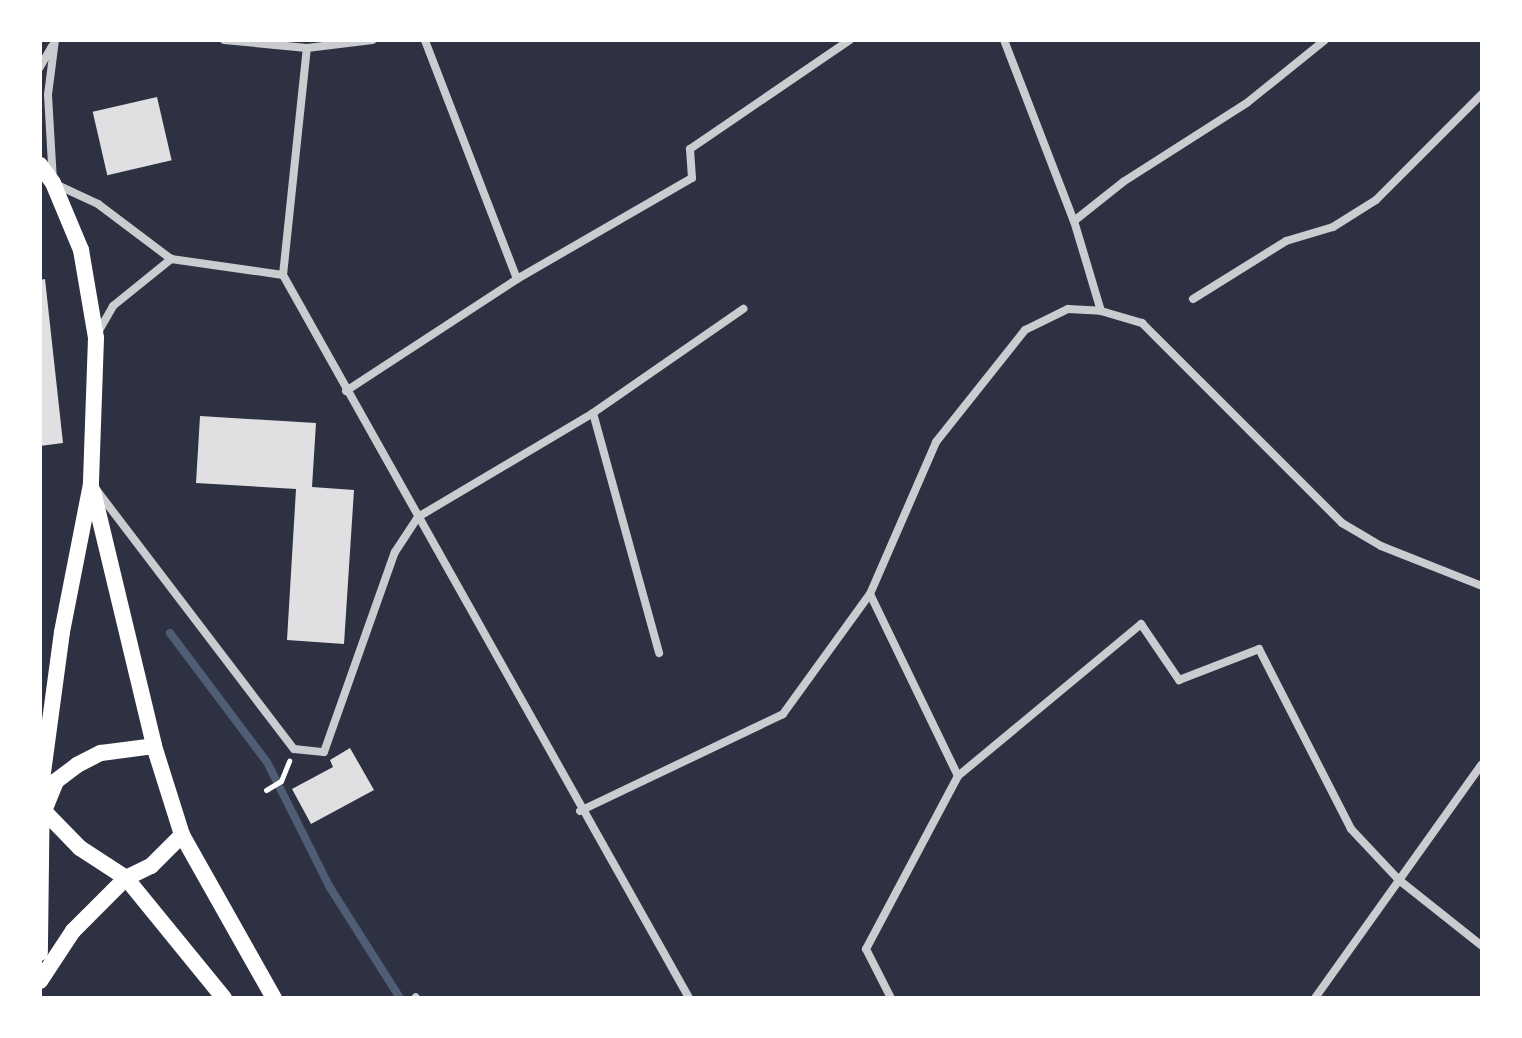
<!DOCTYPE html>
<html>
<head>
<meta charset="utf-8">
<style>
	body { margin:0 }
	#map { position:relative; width:1522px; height:1038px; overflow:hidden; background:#2d3142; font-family:"Varela Round",sans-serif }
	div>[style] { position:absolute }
	.stream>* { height:8px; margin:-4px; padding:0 4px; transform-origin:4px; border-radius:4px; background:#4f5d75 }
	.building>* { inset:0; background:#e0e0e3; transform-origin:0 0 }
	.path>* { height:5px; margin:-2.5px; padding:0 2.5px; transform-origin:2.5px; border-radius:2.5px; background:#fff }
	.minor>* { height:8px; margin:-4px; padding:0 4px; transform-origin:4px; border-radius:4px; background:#caccd0 }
	.secondary>* { height:16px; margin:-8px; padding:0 8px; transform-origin:8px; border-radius:8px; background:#fff }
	span { translate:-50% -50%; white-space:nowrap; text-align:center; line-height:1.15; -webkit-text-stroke:8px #fff; paint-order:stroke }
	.frame { position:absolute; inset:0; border:42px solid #fff; pointer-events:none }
</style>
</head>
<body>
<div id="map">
	<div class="stream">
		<div style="left:170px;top:633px;width:161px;rotate:53.1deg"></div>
		<div style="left:267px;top:762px;width:139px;rotate:63.4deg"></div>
		<div style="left:329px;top:886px;width:133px;rotate:57.6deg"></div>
	</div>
	<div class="building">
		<div style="left:157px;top:97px;width:65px;height:66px;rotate:77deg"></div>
		<div style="clip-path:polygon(45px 279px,63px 443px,40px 446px,40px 280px)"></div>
		<div style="clip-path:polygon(200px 416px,316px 423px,312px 487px,354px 490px,344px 644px,287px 640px,296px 489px,196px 483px)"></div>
		<div style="clip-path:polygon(350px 748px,374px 790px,311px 824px,292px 789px,333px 767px,330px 760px)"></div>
	</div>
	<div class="path">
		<div style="left:266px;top:790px;width:17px;rotate:-31deg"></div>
		<div style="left:281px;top:781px;width:22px;rotate:-68deg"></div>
	</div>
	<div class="minor">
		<div style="left:55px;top:40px;width:55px;rotate:97.3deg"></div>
		<div style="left:48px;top:95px;width:88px;rotate:86.7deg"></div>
		<div style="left:53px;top:183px;width:50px;rotate:25deg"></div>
		<div style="left:98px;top:204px;width:91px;rotate:37deg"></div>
		<div style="left:224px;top:40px;width:83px;rotate:5.5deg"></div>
		<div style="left:307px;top:48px;width:66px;rotate:-6.9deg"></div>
		<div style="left:1004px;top:40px;width:194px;rotate:68.9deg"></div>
		<div style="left:1074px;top:221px;width:94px;rotate:73.3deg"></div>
		<div style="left:40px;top:67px;width:24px;rotate:-60deg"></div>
		<div style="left:1074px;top:221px;width:63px;rotate:-38.5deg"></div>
		<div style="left:1123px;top:182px;width:148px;rotate:-32.6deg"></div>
		<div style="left:1248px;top:102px;width:99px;rotate:-38.8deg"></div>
		<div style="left:171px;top:259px;width:113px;rotate:8.1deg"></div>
		<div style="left:283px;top:275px;width:829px;rotate:60.68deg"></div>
		<div style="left:283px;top:275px;width:228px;rotate:-84deg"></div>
		<div style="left:517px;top:279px;width:202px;rotate:-30deg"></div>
		<div style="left:692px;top:178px;width:29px;rotate:-94deg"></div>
		<div style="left:690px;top:149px;width:194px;rotate:-34.3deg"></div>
		<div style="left:1193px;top:299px;width:110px;rotate:-31.9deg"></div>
		<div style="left:1286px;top:241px;width:49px;rotate:-16.6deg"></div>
		<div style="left:1333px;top:227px;width:51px;rotate:-32.1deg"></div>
		<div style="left:1376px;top:200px;width:150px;rotate:-45deg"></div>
		<div style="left:97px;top:334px;width:32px;rotate:-60deg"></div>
		<div style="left:113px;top:306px;width:75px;rotate:-39deg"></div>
		<div style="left:346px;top:391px;width:204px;rotate:-33.2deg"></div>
		<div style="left:517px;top:279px;width:256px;rotate:-111.1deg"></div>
		<div style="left:593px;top:413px;width:249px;rotate:74.6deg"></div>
		<div style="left:98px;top:492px;width:323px;rotate:52.7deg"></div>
		<div style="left:294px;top:749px;width:30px;rotate:6deg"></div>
		<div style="left:324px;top:752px;width:212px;rotate:-70.5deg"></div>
		<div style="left:395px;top:552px;width:42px;rotate:-56.7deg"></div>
		<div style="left:418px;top:517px;width:204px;rotate:-30.7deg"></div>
		<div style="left:593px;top:413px;width:183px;rotate:-34.7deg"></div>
		<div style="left:870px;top:594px;width:202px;rotate:64.2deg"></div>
		<div style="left:958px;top:776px;width:196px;rotate:118deg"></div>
		<div style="left:866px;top:949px;width:55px;rotate:63deg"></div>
		<div style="left:958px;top:776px;width:238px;rotate:-39.7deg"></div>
		<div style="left:1141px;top:624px;width:68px;rotate:55.8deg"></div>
		<div style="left:1179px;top:680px;width:86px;rotate:-21.2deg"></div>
		<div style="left:1259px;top:649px;width:202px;rotate:62.9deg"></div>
		<div style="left:1351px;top:829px;width:70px;rotate:46.7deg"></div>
		<div style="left:1399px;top:880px;width:106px;rotate:38.5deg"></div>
		<div style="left:580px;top:811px;width:225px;rotate:-25.5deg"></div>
		<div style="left:783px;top:714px;width:148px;rotate:-54.1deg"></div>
		<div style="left:870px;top:594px;width:166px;rotate:-66.5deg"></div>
		<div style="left:936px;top:442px;width:143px;rotate:-51.5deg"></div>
		<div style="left:1025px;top:330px;width:48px;rotate:-26deg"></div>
		<div style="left:1068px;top:309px;width:33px;rotate:3deg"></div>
		<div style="left:1101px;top:311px;width:43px;rotate:16.3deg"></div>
		<div style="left:1142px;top:323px;width:283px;rotate:45deg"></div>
		<div style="left:1342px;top:523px;width:45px;rotate:30.5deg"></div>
		<div style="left:1381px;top:546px;width:109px;rotate:21.6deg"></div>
		<div style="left:415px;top:998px;width:1px;rotate:-45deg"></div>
		<div style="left:1315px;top:998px;width:287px;rotate:-54.5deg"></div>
	</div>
	<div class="secondary">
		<div style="left:40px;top:165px;width:22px;rotate:54deg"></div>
		<div style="left:53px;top:183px;width:73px;rotate:67.3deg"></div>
		<div style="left:81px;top:250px;width:89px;rotate:80.3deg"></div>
		<div style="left:96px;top:338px;width:146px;rotate:92deg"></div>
		<div style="left:91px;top:484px;width:151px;rotate:101.1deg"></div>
		<div style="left:62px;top:632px;width:149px;rotate:97.7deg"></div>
		<div style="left:42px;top:780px;width:173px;rotate:90.7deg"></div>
		<div style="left:93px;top:491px;width:262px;rotate:76.5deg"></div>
		<div style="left:154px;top:746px;width:93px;rotate:72.5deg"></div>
		<div style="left:182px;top:835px;width:187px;rotate:60.6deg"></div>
		<div style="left:46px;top:806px;width:27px;rotate:-68deg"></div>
		<div style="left:56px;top:781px;width:26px;rotate:-37deg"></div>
		<div style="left:77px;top:765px;width:27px;rotate:-27deg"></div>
		<div style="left:101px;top:753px;width:53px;rotate:-7.5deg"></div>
		<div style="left:41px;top:808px;width:56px;rotate:45.7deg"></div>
		<div style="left:80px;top:848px;width:55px;rotate:33.1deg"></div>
		<div style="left:126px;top:878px;width:155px;rotate:50.8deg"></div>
		<div style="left:40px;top:981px;width:60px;rotate:-56.6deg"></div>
		<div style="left:73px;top:931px;width:75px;rotate:-45deg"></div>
		<div style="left:126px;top:878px;width:28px;rotate:-26deg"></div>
		<div style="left:151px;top:866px;width:44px;rotate:-45deg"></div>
	</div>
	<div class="frame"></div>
</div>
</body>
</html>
